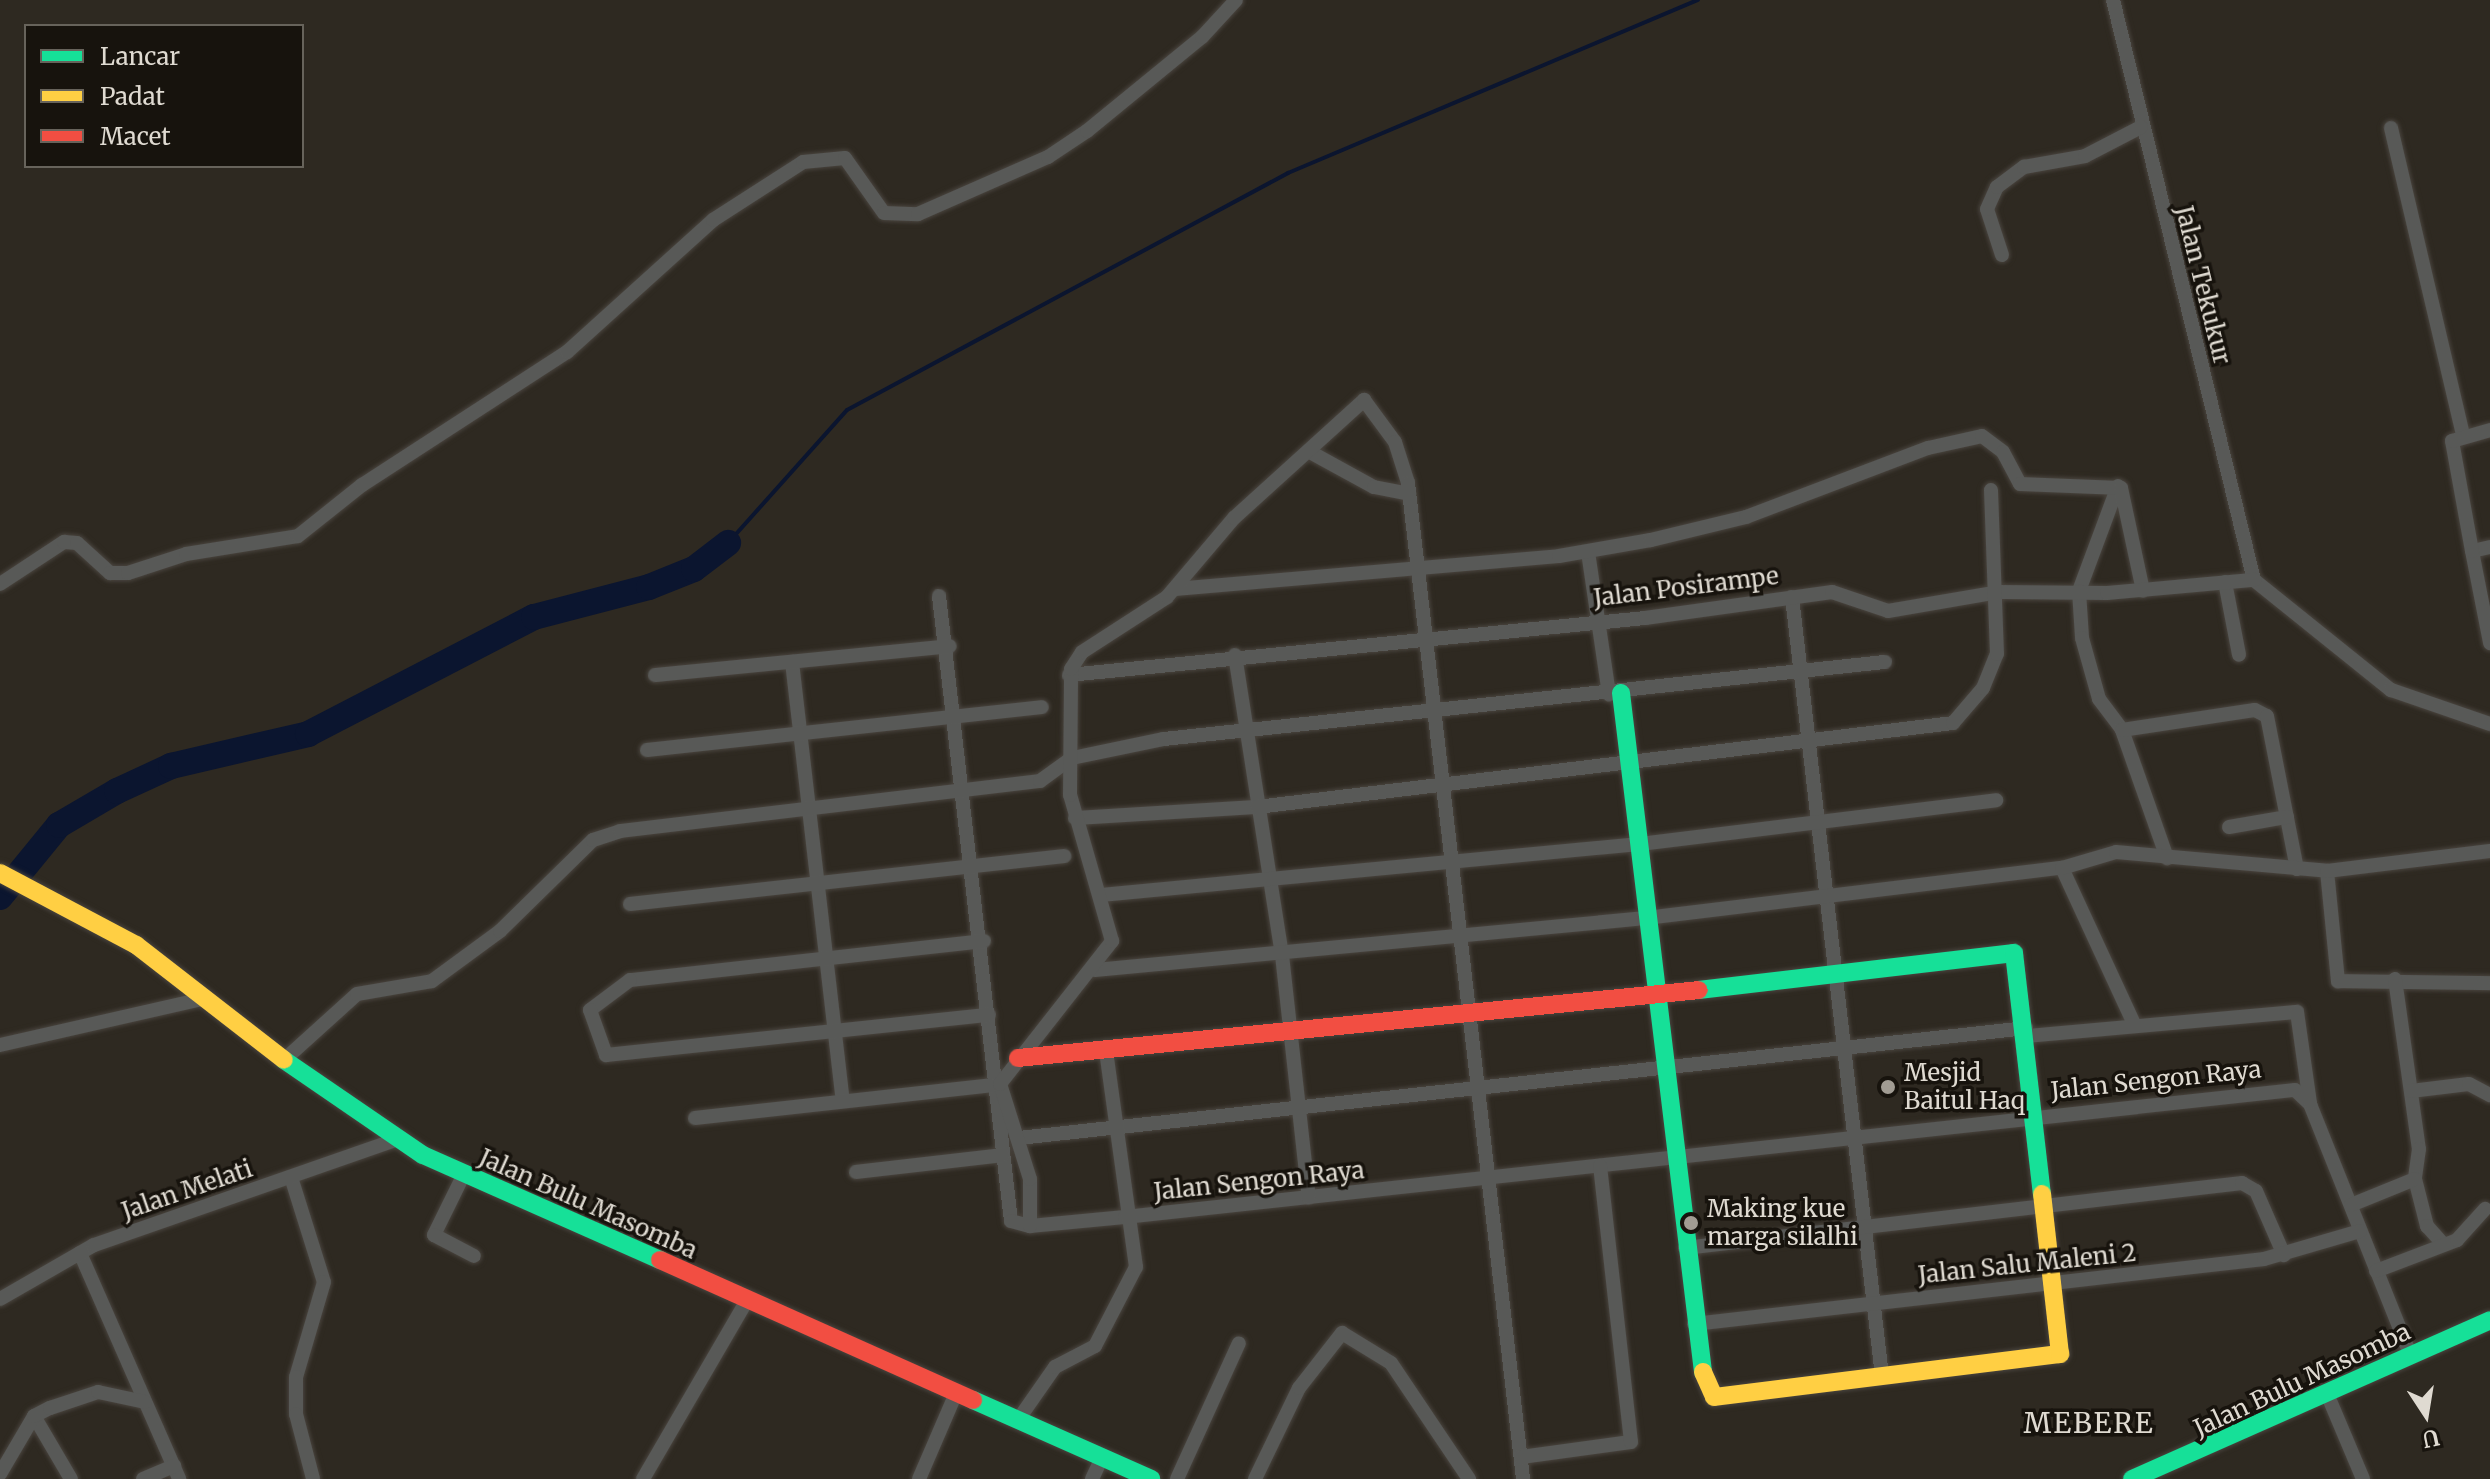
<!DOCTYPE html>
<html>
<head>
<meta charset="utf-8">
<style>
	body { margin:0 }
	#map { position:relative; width:2490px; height:1479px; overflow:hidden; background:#2e2921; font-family:Merriweather,serif }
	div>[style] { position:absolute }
	.stream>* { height:4px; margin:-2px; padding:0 2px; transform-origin:2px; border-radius:2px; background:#0b152f }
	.river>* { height:26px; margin:-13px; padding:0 13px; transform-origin:13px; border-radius:13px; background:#0b152f }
	.roads { filter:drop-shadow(0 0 2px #49443e) drop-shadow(0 0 2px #49443e) }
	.street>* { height:14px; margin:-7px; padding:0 7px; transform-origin:7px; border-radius:7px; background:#585957 }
	.fast>* { height:18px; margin:-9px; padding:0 9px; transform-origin:9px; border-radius:9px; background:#16e098 }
	.slow>* { height:18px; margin:-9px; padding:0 9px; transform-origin:9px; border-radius:9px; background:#ffcf43 }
	.jam>* { height:18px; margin:-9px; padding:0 9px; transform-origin:9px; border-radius:9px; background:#f24e42 }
	.dots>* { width:22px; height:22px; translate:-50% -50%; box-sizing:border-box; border:4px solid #17130d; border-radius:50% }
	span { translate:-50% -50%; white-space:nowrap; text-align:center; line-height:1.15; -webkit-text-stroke:7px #17130d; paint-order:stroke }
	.street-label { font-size:24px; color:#dfdad1 }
	.poi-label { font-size:24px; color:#dfdad1 }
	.left { translate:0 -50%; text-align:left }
	.quarter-label { font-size:28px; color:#dfdad1; letter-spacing:2px }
	.legend { position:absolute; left:24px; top:24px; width:280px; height:144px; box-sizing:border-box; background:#17130d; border:2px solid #67635b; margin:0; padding:10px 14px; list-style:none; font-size:24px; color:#dfdad1 }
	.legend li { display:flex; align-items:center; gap:16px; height:40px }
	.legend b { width:40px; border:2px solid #67635b }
	.north { position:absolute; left:2386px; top:1375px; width:80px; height:80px; -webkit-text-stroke:6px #17130d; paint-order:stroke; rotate:168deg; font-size:22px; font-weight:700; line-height:32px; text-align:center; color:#dfdad1 }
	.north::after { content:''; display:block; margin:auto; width:28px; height:36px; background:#dfdad1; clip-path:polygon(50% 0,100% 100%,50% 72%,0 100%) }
</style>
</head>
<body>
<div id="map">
	<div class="stream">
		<div style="left:728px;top:543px;width:178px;rotate:-48.2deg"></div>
		<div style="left:847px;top:410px;width:501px;rotate:-28.25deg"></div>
		<div style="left:1288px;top:173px;width:445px;rotate:-22.9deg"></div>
	</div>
	<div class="river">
		<div style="left:0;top:897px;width:93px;rotate:-50.7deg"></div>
		<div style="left:59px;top:825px;width:67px;rotate:-30.4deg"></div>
		<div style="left:117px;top:791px;width:60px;rotate:-24.8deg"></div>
		<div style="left:171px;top:766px;width:141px;rotate:-13.1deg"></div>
		<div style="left:308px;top:734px;width:254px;rotate:-27.4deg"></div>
		<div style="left:534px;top:617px;width:119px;rotate:-14.6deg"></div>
		<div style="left:649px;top:587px;width:48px;rotate:-21.8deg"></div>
		<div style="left:694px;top:569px;width:43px;rotate:-37.4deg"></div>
	</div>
	<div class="roads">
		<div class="street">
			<div style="left:2113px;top:0;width:597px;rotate:76.34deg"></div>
			<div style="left:2391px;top:128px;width:316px;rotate:76.8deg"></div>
			<div style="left:2002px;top:255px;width:48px;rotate:-108.1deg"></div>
			<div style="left:1987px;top:209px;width:24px;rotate:-66deg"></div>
			<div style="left:1997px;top:187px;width:34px;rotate:-37deg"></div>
			<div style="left:2024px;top:167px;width:62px;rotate:-10.2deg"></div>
			<div style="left:2085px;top:156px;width:63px;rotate:-27.4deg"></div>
			<div style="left:1310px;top:452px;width:73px;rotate:28.7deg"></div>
			<div style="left:1374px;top:487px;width:36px;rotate:11deg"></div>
			<div style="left:2118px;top:486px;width:112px;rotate:110.4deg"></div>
			<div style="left:2079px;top:591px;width:47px;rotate:86.3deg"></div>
			<div style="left:2082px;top:638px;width:63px;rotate:74.4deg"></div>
			<div style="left:2099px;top:699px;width:39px;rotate:53deg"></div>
			<div style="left:2122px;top:730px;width:136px;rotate:70.6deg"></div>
			<div style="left:2490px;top:547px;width:18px;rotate:167deg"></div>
			<div style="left:2472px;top:551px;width:94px;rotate:78.9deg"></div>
			<div style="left:2472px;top:551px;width:112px;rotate:-100.3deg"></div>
			<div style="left:2452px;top:441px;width:40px;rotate:-16deg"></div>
			<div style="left:1588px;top:552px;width:144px;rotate:81.6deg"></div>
			<div style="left:2254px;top:580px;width:176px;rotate:38.8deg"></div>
			<div style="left:2391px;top:690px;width:105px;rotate:19deg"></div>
			<div style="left:2225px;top:582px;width:74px;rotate:79.1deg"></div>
			<div style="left:0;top:584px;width:77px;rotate:-33.3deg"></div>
			<div style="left:64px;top:542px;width:13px;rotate:4deg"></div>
			<div style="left:77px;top:543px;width:45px;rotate:42.3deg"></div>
			<div style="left:110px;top:573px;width:18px"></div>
			<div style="left:128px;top:573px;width:61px;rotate:-18.1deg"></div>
			<div style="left:186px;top:554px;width:113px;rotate:-9.1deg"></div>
			<div style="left:298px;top:536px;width:82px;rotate:-38.6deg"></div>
			<div style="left:362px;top:485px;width:244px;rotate:-33deg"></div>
			<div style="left:567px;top:352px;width:197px;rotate:-42.1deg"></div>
			<div style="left:713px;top:220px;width:107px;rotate:-32.8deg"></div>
			<div style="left:803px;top:162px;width:42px;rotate:-5.4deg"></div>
			<div style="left:845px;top:158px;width:67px;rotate:54.7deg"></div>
			<div style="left:884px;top:213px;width:34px;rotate:2deg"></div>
			<div style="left:918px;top:214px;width:142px;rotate:-23.7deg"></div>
			<div style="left:1048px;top:157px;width:47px;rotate:-33.7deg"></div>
			<div style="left:1087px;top:131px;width:149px;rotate:-39.3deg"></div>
			<div style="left:1202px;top:37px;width:50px;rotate:-47.4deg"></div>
			<div style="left:1175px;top:589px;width:385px;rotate:-4.9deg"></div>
			<div style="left:1559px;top:556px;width:93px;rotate:-9.9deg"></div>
			<div style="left:1651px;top:540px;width:98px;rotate:-13.6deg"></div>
			<div style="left:1746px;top:517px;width:195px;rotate:-20.8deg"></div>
			<div style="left:1928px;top:448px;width:55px;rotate:-12.5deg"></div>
			<div style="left:1982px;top:436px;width:26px;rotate:37deg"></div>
			<div style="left:2003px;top:452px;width:36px;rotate:62deg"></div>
			<div style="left:2020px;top:484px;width:101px;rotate:2.3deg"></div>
			<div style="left:2121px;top:488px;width:105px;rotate:77.9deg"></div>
			<div style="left:939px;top:596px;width:629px;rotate:83.43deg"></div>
			<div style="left:1011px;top:1221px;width:20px;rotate:15deg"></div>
			<div style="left:1030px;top:1226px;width:95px;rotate:-5.4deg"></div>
			<div style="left:1125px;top:1217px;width:1177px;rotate:-6.2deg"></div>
			<div style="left:2295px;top:1090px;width:21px;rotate:43deg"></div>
			<div style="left:2310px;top:1104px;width:271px;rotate:68.2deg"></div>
			<div style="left:1792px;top:597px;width:784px;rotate:83.41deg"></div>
			<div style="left:1235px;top:655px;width:304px;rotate:81.1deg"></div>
			<div style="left:1282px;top:955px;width:244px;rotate:83.7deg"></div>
			<div style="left:792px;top:662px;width:442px;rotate:83.4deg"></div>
			<div style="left:655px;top:675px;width:296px;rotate:-5.6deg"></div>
			<div style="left:1069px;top:675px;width:579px;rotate:-5.65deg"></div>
			<div style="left:1645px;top:618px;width:189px;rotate:-7.9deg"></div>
			<div style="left:1832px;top:592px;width:59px;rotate:18.7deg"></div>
			<div style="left:1888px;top:611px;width:113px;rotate:-9.7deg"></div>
			<div style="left:1999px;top:592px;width:108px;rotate:0.5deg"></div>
			<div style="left:2107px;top:593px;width:148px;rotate:-5.1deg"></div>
			<div style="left:2122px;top:730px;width:134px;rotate:-8.6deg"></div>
			<div style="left:2255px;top:710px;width:13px;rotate:27deg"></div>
			<div style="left:2267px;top:716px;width:156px;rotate:78.9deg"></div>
			<div style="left:647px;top:750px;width:397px;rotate:-6.2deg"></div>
			<div style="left:1075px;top:818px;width:182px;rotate:-3.5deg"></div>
			<div style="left:1257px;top:807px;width:701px;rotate:-6.88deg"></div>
			<div style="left:1953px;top:723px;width:46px;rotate:-49.4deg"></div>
			<div style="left:1983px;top:688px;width:37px;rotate:-68deg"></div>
			<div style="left:1997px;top:654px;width:164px;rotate:-92.1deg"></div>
			<div style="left:2229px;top:827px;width:59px;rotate:-9.8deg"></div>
			<div style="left:2062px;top:868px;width:172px;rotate:65.2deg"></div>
			<div style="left:2327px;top:871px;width:111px;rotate:84.3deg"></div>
			<div style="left:2338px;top:981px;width:152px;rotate:0.8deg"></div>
			<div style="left:1101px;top:895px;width:541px;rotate:-5.41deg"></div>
			<div style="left:1640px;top:844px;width:359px;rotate:-7deg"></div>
			<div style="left:630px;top:904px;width:437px;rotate:-6.3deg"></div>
			<div style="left:984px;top:941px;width:356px;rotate:173.7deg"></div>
			<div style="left:630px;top:980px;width:50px;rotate:143.1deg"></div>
			<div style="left:590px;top:1010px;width:48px;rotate:70.4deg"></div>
			<div style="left:606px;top:1055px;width:385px;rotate:-6deg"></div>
			<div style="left:1095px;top:970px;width:553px;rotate:-5.39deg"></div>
			<div style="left:1646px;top:918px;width:419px;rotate:-6.9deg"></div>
			<div style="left:2062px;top:868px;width:56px;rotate:-16.5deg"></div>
			<div style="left:2116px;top:852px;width:212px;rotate:5.1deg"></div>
			<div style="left:2327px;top:871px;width:164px;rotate:-7deg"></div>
			<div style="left:2395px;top:979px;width:172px;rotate:82deg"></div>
			<div style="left:2419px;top:1149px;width:30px;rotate:98deg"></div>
			<div style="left:2415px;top:1179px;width:49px;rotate:75.7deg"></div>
			<div style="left:2427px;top:1226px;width:25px;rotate:48deg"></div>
			<div style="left:2027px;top:1036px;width:271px;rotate:-5.1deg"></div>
			<div style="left:2297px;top:1012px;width:92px;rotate:81.9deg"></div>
			<div style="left:0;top:1045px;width:212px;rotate:-12.8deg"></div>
			<div style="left:284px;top:1060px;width:98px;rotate:-42.1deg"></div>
			<div style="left:357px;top:994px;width:76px;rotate:-9.8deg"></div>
			<div style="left:432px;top:981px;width:84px;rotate:-36.3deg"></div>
			<div style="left:500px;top:931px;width:130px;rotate:-44.4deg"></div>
			<div style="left:593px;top:840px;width:28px;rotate:-18deg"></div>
			<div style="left:620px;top:831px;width:423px;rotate:-6.8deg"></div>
			<div style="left:1040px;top:781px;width:39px;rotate:-36deg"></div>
			<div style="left:1072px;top:758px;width:94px;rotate:-11.7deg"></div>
			<div style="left:1164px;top:739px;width:725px;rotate:-6.1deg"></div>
			<div style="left:2411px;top:1091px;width:58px;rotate:-6.9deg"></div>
			<div style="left:2469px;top:1084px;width:24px;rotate:28deg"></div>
			<div style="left:695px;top:1118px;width:300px;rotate:-6.3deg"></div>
			<div style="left:1019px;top:1138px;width:1013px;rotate:-6.23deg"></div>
			<div style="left:856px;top:1172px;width:148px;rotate:-6.6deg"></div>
			<div style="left:464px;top:1174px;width:68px;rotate:116.2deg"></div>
			<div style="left:434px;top:1235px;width:45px;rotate:27.7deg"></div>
			<div style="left:291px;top:1177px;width:110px;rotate:72.6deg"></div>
			<div style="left:324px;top:1282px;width:99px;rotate:106.4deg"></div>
			<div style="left:296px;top:1377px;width:37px;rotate:90deg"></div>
			<div style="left:296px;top:1414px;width:67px;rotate:75.3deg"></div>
			<div style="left:2351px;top:1205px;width:69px;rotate:-22.1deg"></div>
			<div style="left:1030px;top:1226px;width:47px;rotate:-90deg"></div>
			<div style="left:1030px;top:1179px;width:100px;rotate:-107.5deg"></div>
			<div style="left:1000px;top:1084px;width:182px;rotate:-51.9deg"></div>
			<div style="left:1112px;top:941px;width:152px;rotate:-106deg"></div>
			<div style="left:1070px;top:795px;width:126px;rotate:-89.5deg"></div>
			<div style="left:1071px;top:669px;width:20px;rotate:-57deg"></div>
			<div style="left:1082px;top:652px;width:101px;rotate:-32.9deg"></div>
			<div style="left:1167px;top:597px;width:104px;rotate:-49.7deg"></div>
			<div style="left:1234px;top:518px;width:176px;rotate:-42.2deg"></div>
			<div style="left:1364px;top:400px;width:52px;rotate:53.6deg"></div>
			<div style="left:1395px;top:442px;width:43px;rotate:72.4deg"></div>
			<div style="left:1408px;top:483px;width:1003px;rotate:83.41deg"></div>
			<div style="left:1685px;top:1248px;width:561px;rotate:-6.66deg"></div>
			<div style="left:2242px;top:1183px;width:16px;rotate:30deg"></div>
			<div style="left:2256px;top:1191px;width:70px;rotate:66.4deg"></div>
			<div style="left:80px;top:1253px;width:247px;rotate:66.3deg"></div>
			<div style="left:2376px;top:1271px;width:87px;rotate:-20.9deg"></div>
			<div style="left:2457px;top:1240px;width:42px;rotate:-47.9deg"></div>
			<div style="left:0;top:1299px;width:108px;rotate:-29.9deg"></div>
			<div style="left:94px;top:1245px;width:320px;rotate:-19.2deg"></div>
			<div style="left:1694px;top:1324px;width:574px;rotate:-6.51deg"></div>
			<div style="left:2264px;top:1259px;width:100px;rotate:-16.3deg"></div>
			<div style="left:2328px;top:1396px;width:90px;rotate:67.1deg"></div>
			<div style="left:34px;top:1416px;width:73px;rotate:59.6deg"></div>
			<div style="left:1018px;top:1420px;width:65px;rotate:-55.1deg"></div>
			<div style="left:1055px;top:1367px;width:45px;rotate:-27.7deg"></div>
			<div style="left:1095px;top:1346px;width:89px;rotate:-62.6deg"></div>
			<div style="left:1136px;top:1267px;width:217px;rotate:-97.9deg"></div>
			<div style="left:1521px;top:1457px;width:111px;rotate:-7.8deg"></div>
			<div style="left:1631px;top:1442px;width:278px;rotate:-96.4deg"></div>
			<div style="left:0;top:1474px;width:67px;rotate:-59.6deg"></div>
			<div style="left:34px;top:1416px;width:18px;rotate:-27deg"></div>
			<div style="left:50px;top:1408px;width:51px;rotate:-18.4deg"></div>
			<div style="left:98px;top:1392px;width:48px;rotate:12deg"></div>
			<div style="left:143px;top:1479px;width:34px;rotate:-23deg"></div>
			<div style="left:643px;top:1479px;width:205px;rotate:-59.8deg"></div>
			<div style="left:919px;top:1479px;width:94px;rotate:-66.7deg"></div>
			<div style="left:1092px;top:1479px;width:23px;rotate:-65deg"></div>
			<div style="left:1177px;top:1479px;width:149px;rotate:-65.5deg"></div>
			<div style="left:1255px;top:1479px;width:101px;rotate:-64.2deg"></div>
			<div style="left:1299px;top:1388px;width:70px;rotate:-52deg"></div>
			<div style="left:1342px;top:1333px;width:57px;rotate:31.5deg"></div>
			<div style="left:1391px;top:1363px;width:140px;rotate:56.1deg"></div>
		</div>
		<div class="fast">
			<div style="left:1621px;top:693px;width:684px;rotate:83.11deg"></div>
			<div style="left:1699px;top:990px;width:317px;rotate:-6.7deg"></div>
			<div style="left:2014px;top:953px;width:243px;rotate:83.4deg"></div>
			<div style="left:284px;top:1060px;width:168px;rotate:34.4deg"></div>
			<div style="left:423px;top:1155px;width:259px;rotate:23.9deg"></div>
			<div style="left:973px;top:1400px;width:195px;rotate:23.9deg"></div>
			<div style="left:2132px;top:1479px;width:392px;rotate:-23.9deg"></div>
		</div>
		<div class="slow">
			<div style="left:0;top:873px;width:154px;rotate:27.9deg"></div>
			<div style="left:136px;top:945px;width:187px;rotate:37.8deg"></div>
			<div style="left:1703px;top:1372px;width:27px;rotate:66deg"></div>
			<div style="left:1714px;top:1397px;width:349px;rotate:-7.1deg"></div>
			<div style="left:2060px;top:1354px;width:161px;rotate:-96.4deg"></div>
		</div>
		<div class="jam">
			<div style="left:1018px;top:1058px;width:684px;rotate:-5.7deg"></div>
			<div style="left:660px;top:1260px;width:343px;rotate:24.1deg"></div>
		</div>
	</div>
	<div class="dots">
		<div style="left:1888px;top:1087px;background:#a19c93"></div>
		<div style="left:1691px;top:1223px;background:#a19c93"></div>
	</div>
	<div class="street-label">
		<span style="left:2203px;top:285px;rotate:76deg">Jalan Tekukur</span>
		<span style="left:1686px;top:587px;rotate:-7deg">Jalan Posirampe</span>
		<span style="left:2156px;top:1080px;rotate:-6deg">Jalan Sengon Raya</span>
		<span style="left:1259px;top:1181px;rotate:-6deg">Jalan Sengon Raya</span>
		<span style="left:187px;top:1190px;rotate:-19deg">Jalan Melati</span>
		<span style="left:588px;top:1204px;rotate:24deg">Jalan Bulu Masomba</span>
		<span style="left:2027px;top:1264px;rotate:-6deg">Jalan Salu Maleni 2</span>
		<span style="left:2302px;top:1380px;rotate:-25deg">Jalan Bulu Masomba</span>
	</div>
	<div class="poi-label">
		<span class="left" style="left:1904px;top:1087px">Mesjid<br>Baitul Haq</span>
		<span class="left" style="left:1707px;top:1223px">Making kue<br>marga silalhi</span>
	</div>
	<div class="quarter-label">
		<span style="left:2089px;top:1423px">MEBERE</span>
	</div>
	<ul class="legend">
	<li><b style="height:10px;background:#16e098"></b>Lancar</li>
	<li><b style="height:10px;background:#ffcf43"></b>Padat</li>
	<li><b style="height:10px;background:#f24e42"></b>Macet</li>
	</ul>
	<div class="north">U</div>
</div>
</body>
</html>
